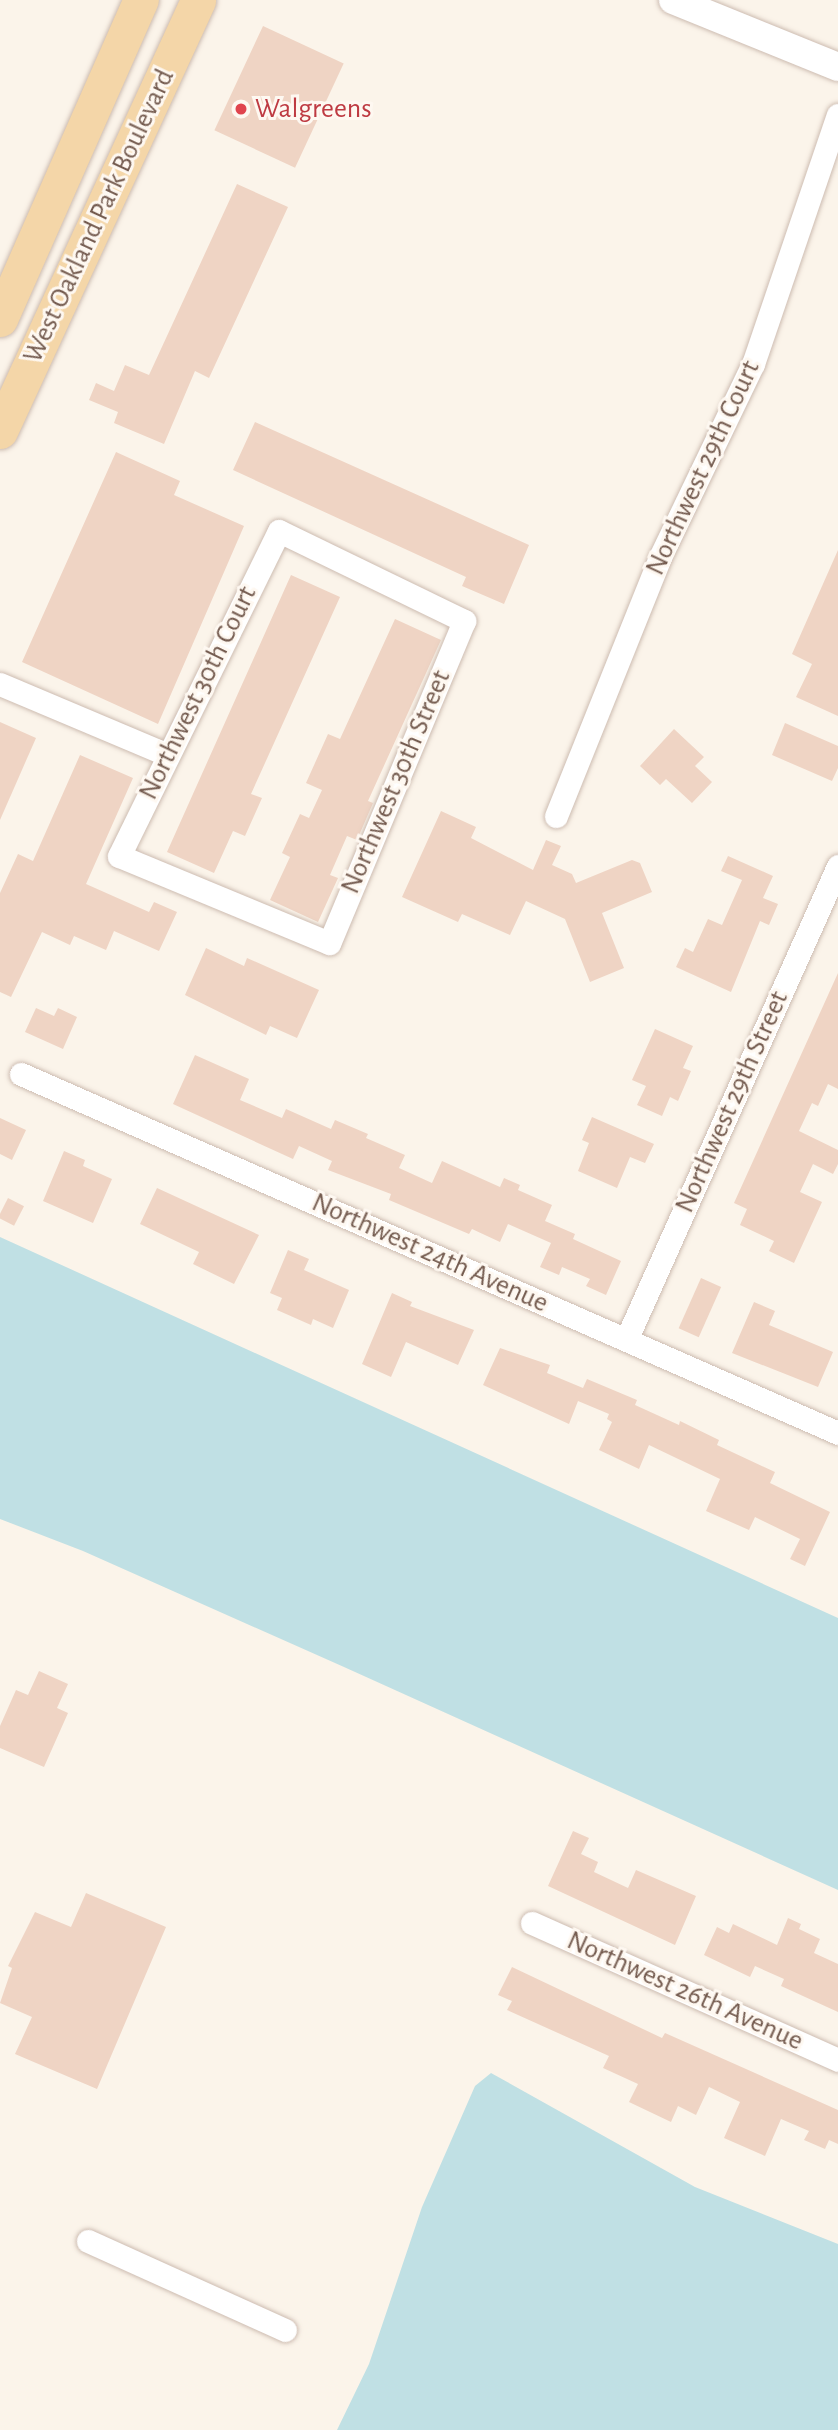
<!DOCTYPE html>
<html>
<head>
<meta charset="utf-8">
<style>
	body { margin:0 }
	#map { position:relative; width:838px; height:2430px; overflow:hidden; background:#fbf4ea; font-family:"Alegreya Sans",sans-serif }
	div>[style] { position:absolute }
	.water>* { inset:0; background:#c0e0e4 }
	.building>* { inset:0; background:#efd4c4; transform-origin:0 0 }
	.roads { filter:drop-shadow(0 0 2px #cdbcb1) drop-shadow(0 0 2px #cdbcb1) }
	.minor>* { height:23px; margin:-11.5px; padding:0 11.5px; transform-origin:11.5px; border-radius:11.5px; background:#fff }
	.tertiary>* { height:28px; margin:-14px; padding:0 14px; transform-origin:14px; border-radius:14px; background:#fff }
	.primary>* { height:35px; margin:-17.5px; padding:0 17.5px; transform-origin:17.5px; border-radius:17.5px; background:#f4d6a8 }
	.dots>* { width:19px; height:19px; translate:-50% -50%; box-sizing:border-box; border:4px solid #fef8f1; border-radius:50% }
	span { translate:-50% -50%; white-space:nowrap; text-align:center; line-height:1.15; -webkit-text-stroke:6px #fef8f1; paint-order:stroke }
	.health-label { font-size:28px; color:#be3a42 }
	.left { translate:0 -50%; text-align:left }
	.street-label { font-size:28px; color:#745b4f }
</style>
</head>
<body>
<div id="map">
	<div class="water">
		<div style="clip-path:polygon(0 1237px,838px 1618px,838px 1890px,344px 1667px,83px 1551px,0 1519px)"></div>
		<div style="clip-path:polygon(491px 2073px,695px 2187px,838px 2244px,838px 2430px,337px 2430px,369px 2364px,422px 2207px,475px 2086px)"></div>
	</div>
	<div class="building">
		<div style="left:263px;top:26px;width:89px;height:115px;rotate:25deg"></div>
		<div style="clip-path:polygon(237px 184px,288px 207px,209px 378px,195px 371px,164px 444px,114px 423px,118px 412px,89px 400px,96px 383px,114px 391px,125px 365px,149px 375px)"></div>
		<div style="clip-path:polygon(255px 422px,529px 545px,504px 604px,462px 586px,466px 577px,233px 470px)"></div>
		<div style="clip-path:polygon(116px 452px,180px 481px,174px 495px,244px 526px,158px 724px,22px 662px)"></div>
		<div style="clip-path:polygon(838px 550px,838px 716px,796px 697px,812px 664px,792px 654px)"></div>
		<div style="clip-path:polygon(291px 575px,340px 597px,251px 794px,262px 798px,245px 836px,233px 831px,214px 873px,167px 852px)"></div>
		<div style="clip-path:polygon(395px 619px,441px 640px,368px 801px,373px 803px,357px 840px,347px 836px,330px 875px,338px 878px,318px 922px,270px 900px,290px 857px,282px 853px,300px 814px,309px 818px,322px 790px,306px 783px,328px 734px,340px 739px)"></div>
		<div style="clip-path:polygon(0 722px,36px 738px,0 820px)"></div>
		<div style="clip-path:polygon(785px 723px,838px 746px,838px 768px,832px 781px,772px 755px)"></div>
		<div style="clip-path:polygon(674px 729px,704px 757px,695px 766px,712px 782px,692px 803px,666px 779px,660px 785px,640px 766px)"></div>
		<div style="clip-path:polygon(80px 755px,133px 778px,86px 884px,149px 912px,154px 902px,177px 912px,159px 951px,114px 931px,106px 950px,74px 936px,70px 945px,42px 932px,11px 997px,0 992px,0 893px,18px 854px,33px 861px)"></div>
		<div style="clip-path:polygon(441px 811px,476px 827px,471px 838px,533px 870px,546px 840px,561px 846px,552px 865px,572px 874px,576px 883px,632px 860px,640px 863px,652px 892px,602px 913px,624px 968px,590px 982px,565px 919px,526px 901px,510px 935px,462px 914px,458px 922px,402px 897px)"></div>
		<div style="clip-path:polygon(728px 856px,773px 876px,763px 898px,778px 904px,769px 925px,760px 921px,731px 992px,676px 967px,685px 948px,693px 952px,708px 919px,722px 925px,742px 880px,721px 871px)"></div>
		<div style="clip-path:polygon(206px 948px,244px 966px,247px 958px,319px 990px,297px 1038px,270px 1026px,266px 1035px,185px 995px)"></div>
		<div style="clip-path:polygon(838px 973px,838px 1089px,828px 1084px,818px 1106px,812px 1103px,799px 1131px,838px 1150px,838px 1164px,833px 1174px,813px 1164px,800px 1192px,822px 1202px,794px 1263px,769px 1251px,774px 1241px,740px 1225px,747px 1209px,734px 1203px)"></div>
		<div style="clip-path:polygon(36px 1008px,54px 1016px,58px 1008px,77px 1017px,63px 1049px,25px 1032px)"></div>
		<div style="clip-path:polygon(655px 1029px,693px 1046px,683px 1068px,691px 1071px,678px 1101px,670px 1097px,662px 1116px,637px 1105px,646px 1086px,632px 1080px)"></div>
		<div style="clip-path:polygon(195px 1055px,249px 1079px,240px 1100px,282px 1118px,286px 1109px,331px 1129px,335px 1120px,368px 1134px,366px 1138px,405px 1155px,399px 1168px,432px 1183px,442px 1161px,500px 1187px,504px 1178px,520px 1185px,518px 1190px,552px 1205px,545px 1221px,575px 1234px,573px 1239px,621px 1261px,606px 1295px,586px 1286px,590px 1279px,562px 1267px,559px 1275px,540px 1267px,551px 1243px,508px 1224px,500px 1242px,472px 1229px,469px 1234px,389px 1200px,391px 1194px,328px 1170px,332px 1161px,299px 1146px,293px 1159px,173px 1104px)"></div>
		<div style="clip-path:polygon(592px 1117px,654px 1144px,645px 1163px,630px 1157px,617px 1188px,578px 1171px,589px 1143px,582px 1140px)"></div>
		<div style="clip-path:polygon(0 1118px,26px 1130px,12px 1160px,0 1154px)"></div>
		<div style="clip-path:polygon(64px 1151px,85px 1160px,83px 1166px,112px 1179px,93px 1223px,43px 1201px)"></div>
		<div style="clip-path:polygon(157px 1188px,259px 1235px,234px 1284px,193px 1264px,199px 1252px,140px 1224px)"></div>
		<div style="left:8px;top:1198px;width:18px;height:22px;rotate:27deg"></div>
		<div style="clip-path:polygon(288px 1250px,309px 1259px,304px 1270px,349px 1290px,333px 1328px,313px 1319px,311px 1325px,277px 1310px,282px 1298px,270px 1293px)"></div>
		<div style="left:701px;top:1278px;width:22px;height:55px;rotate:24deg"></div>
		<div style="clip-path:polygon(392px 1293px,412px 1302px,410px 1306px,474px 1330px,458px 1365px,406px 1342px,391px 1377px,362px 1364px)"></div>
		<div style="clip-path:polygon(754px 1302px,775px 1311px,769px 1325px,833px 1352px,818px 1387px,732px 1353px)"></div>
		<div style="clip-path:polygon(500px 1348px,550px 1365px,547px 1373px,583px 1388px,587px 1379px,637px 1400px,635px 1405px,679px 1425px,680px 1421px,719px 1440px,717px 1445px,775px 1472px,770px 1483px,830px 1512px,805px 1566px,790px 1559px,800px 1539px,755px 1517px,749px 1530px,706px 1511px,720px 1479px,649px 1445px,639px 1469px,599px 1450px,612px 1422px,607px 1419px,609px 1414px,578px 1401px,569px 1424px,483px 1385px)"></div>
		<div style="clip-path:polygon(39px 1671px,68px 1684px,57px 1708px,68px 1713px,44px 1767px,0 1748px,0 1726px,16px 1690px,28px 1695px)"></div>
		<div style="clip-path:polygon(573px 1831px,589px 1838px,581px 1854px,598px 1862px,594px 1872px,628px 1888px,636px 1870px,696px 1896px,675px 1945px,548px 1886px)"></div>
		<div style="clip-path:polygon(86px 1893px,166px 1927px,97px 2089px,15px 2054px,32px 2017px,0 2003px,12px 1968px,8px 1966px,35px 1912px,71px 1927px)"></div>
		<div style="clip-path:polygon(788px 1918px,801px 1924px,799px 1929px,820px 1939px,814px 1953px,838px 1964px,838px 2012px,781px 1986px,784px 1979px,755px 1966px,750px 1977px,704px 1955px,717px 1927px,729px 1933px,733px 1924px,777px 1945px)"></div>
		<div style="clip-path:polygon(512px 1967px,662px 2038px,665px 2033px,838px 2110px,838px 2144px,829px 2140px,825px 2149px,804px 2140px,809px 2131px,781px 2119px,765px 2156px,724px 2138px,740px 2102px,709px 2087px,696px 2115px,678px 2106px,671px 2122px,629px 2102px,638px 2084px,603px 2068px,609px 2056px,507px 2010px,512px 2001px,498px 1995px)"></div>
	</div>
	<div class="roads">
		<div class="minor">
			<div style="left:279px;top:531px;width:206px;rotate:25.9deg"></div>
			<div style="left:464px;top:621px;width:349px;rotate:112.7deg"></div>
			<div style="left:329px;top:943px;width:227px;rotate:-157.5deg"></div>
			<div style="left:119px;top:856px;width:362px;rotate:-63.8deg"></div>
			<div style="left:0;top:684px;width:180px;rotate:22.9deg"></div>
			<div style="left:556px;top:816px;width:279px;rotate:-68.1deg"></div>
			<div style="left:660px;top:557px;width:214px;rotate:-64.3deg"></div>
			<div style="left:753px;top:364px;width:263px;rotate:-71.2deg"></div>
			<div style="left:21px;top:1074px;width:892px;rotate:23.72deg"></div>
			<div style="left:627px;top:1338px;width:517px;rotate:-65.91deg"></div>
			<div style="left:532px;top:1923px;width:335px;rotate:24.1deg"></div>
			<div style="left:88px;top:2241px;width:216px;rotate:24.3deg"></div>
		</div>
		<div class="tertiary">
			<div style="left:673px;top:0;width:178px;rotate:22.1deg"></div>
		</div>
		<div class="primary">
			<div style="left:0;top:319px;width:349px;rotate:-66.2deg"></div>
			<div style="left:0;top:431px;width:474px;rotate:-65.3deg"></div>
		</div>
	</div>
	<div class="dots">
		<div style="left:241px;top:109px;background:#e0444e"></div>
	</div>
	<div class="health-label">
		<span class="left" style="left:255px;top:109px">Walgreens</span>
	</div>
	<div class="street-label">
		<span style="left:99px;top:216px;rotate:-65deg">West Oakland Park Boulevard</span>
		<span style="left:703px;top:468px;rotate:-65deg">Northwest 29th Court</span>
		<span style="left:198px;top:693px;rotate:-64deg">Northwest 30th Court</span>
		<span style="left:396px;top:782px;rotate:-67deg">Northwest 30th Street</span>
		<span style="left:732px;top:1102px;rotate:-66deg">Northwest 29th Street</span>
		<span style="left:430px;top:1253px;rotate:24deg">Northwest 24th Avenue</span>
		<span style="left:685px;top:1991px;rotate:24deg">Northwest 26th Avenue</span>
	</div>
</div>
</body>
</html>
